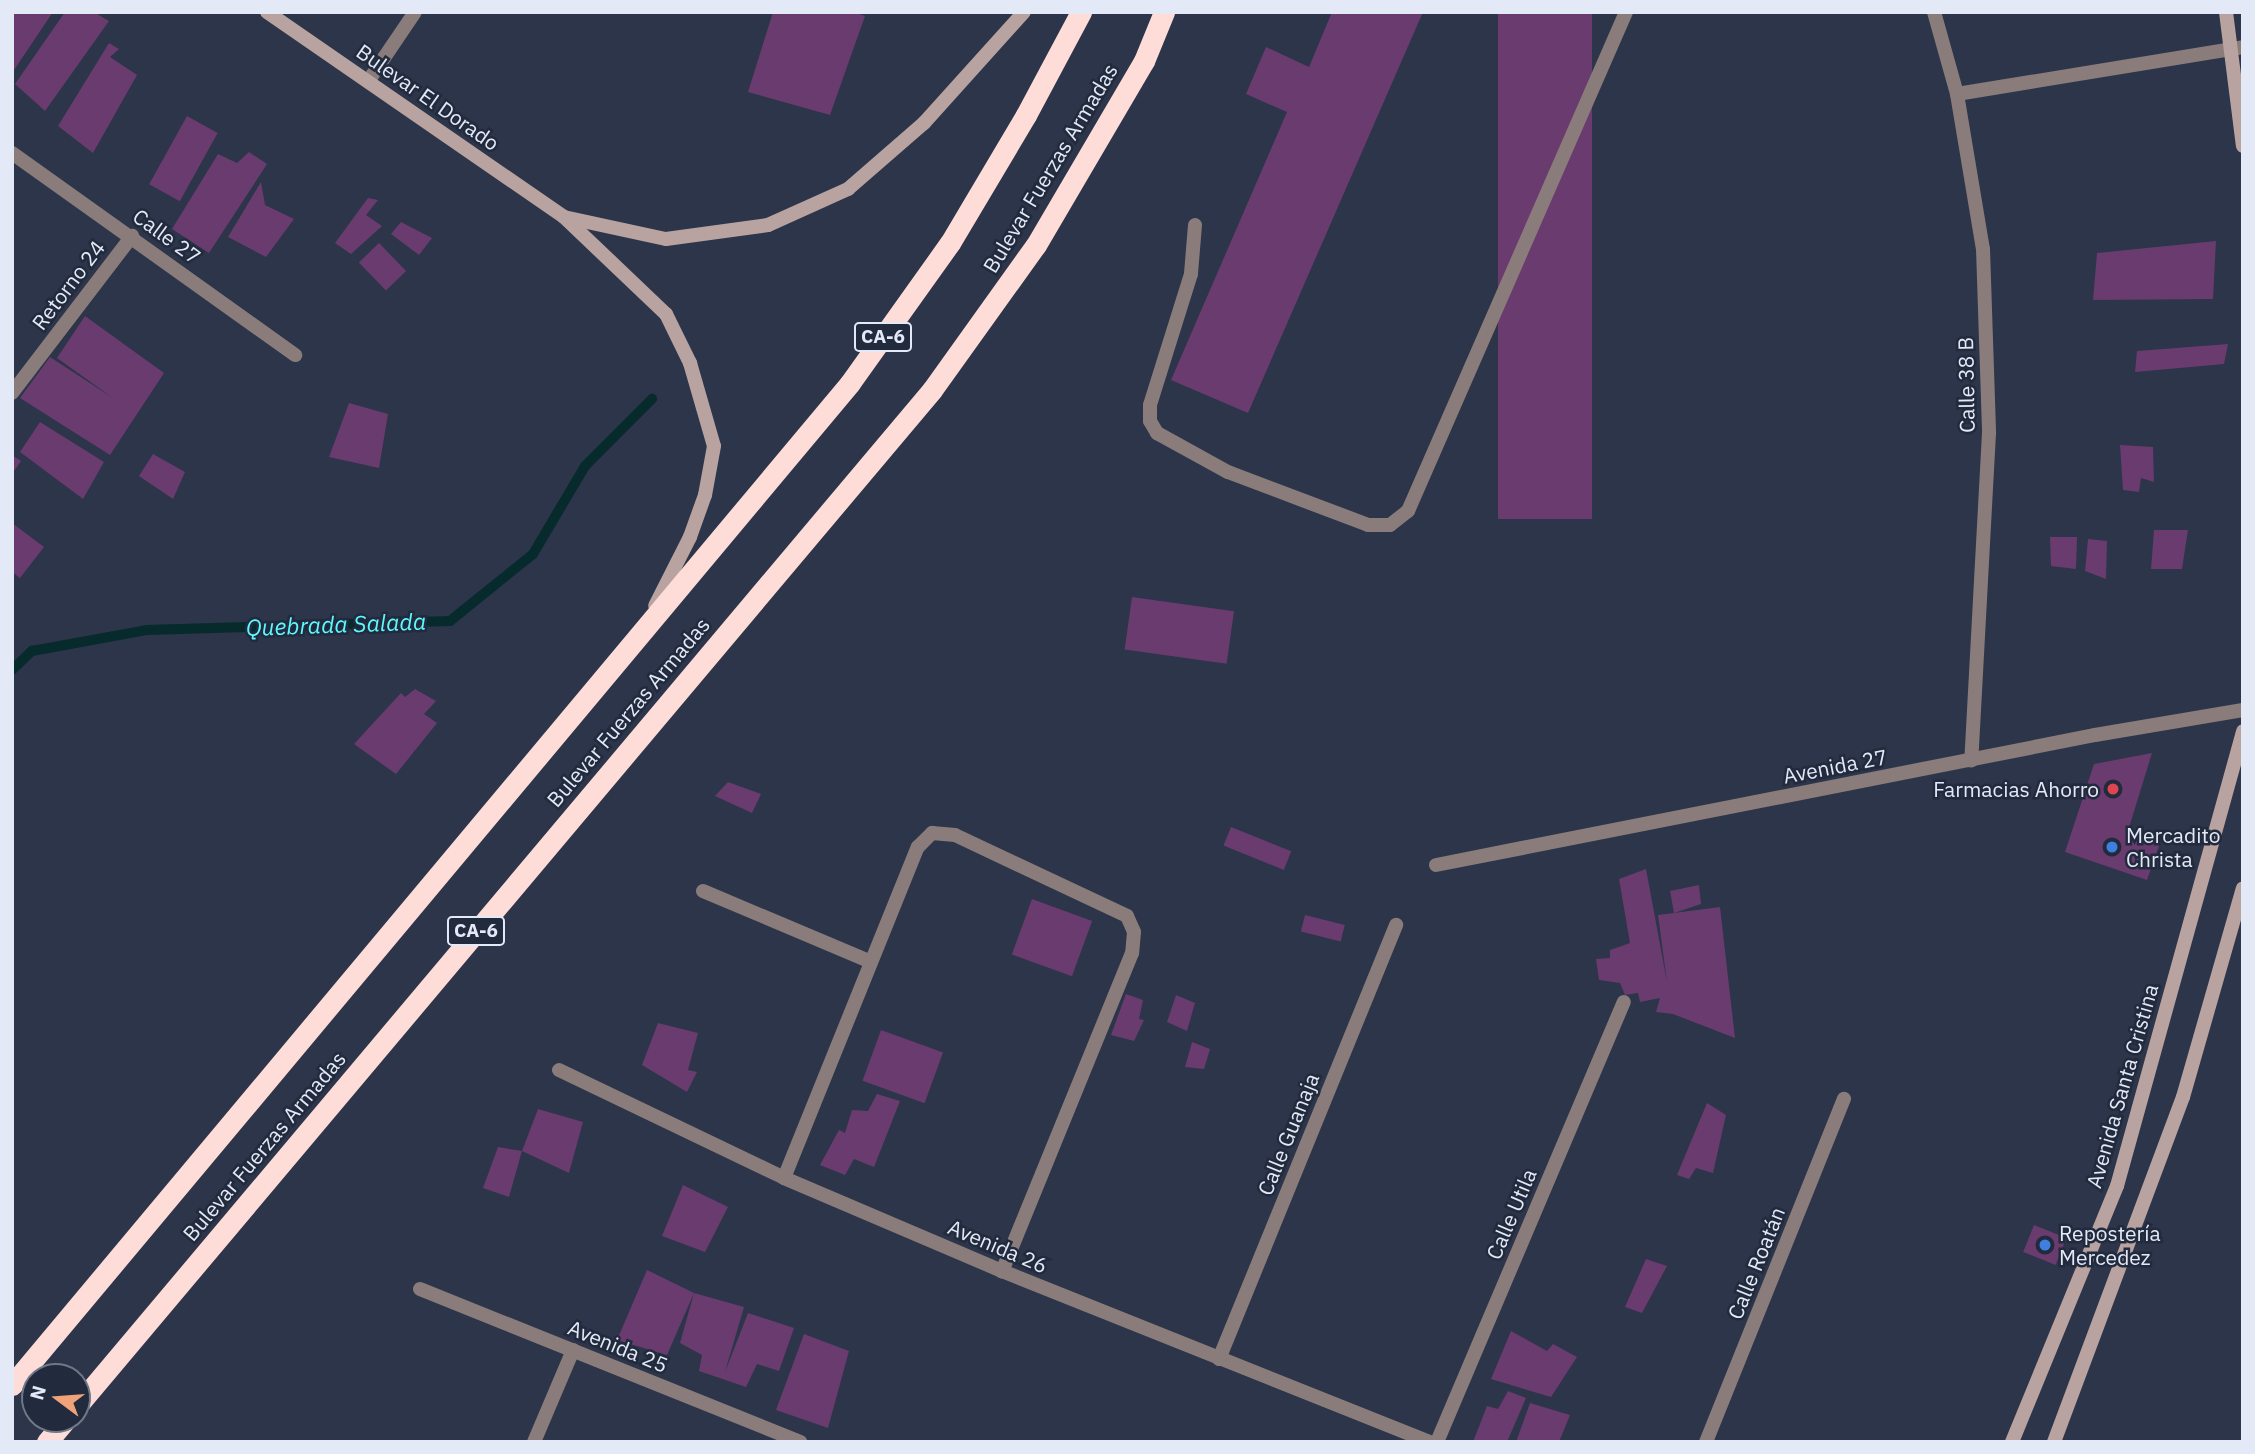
<!DOCTYPE html>
<html>
<head>
<meta charset="utf-8">
<style>
	body { margin:0 }
	#map { position:relative; width:2255px; height:1454px; overflow:hidden; background:#2c3549; font-family:"IBM Plex Sans",sans-serif }
	div>[style] { position:absolute }
	.stream>* { height:10px; margin:-5px; padding:0 5px; transform-origin:5px; border-radius:5px; background:#072b2c }
	.building>* { inset:0; background:#6a3b6e; transform-origin:0 0 }
	.lane>* { height:14px; margin:-7px; padding:0 7px; transform-origin:7px; border-radius:7px; background:#897c7a }
	.street>* { height:14px; margin:-7px; padding:0 7px; transform-origin:7px; border-radius:7px; background:#897c7a }
	.secondary>* { height:14px; margin:-7px; padding:0 7px; transform-origin:7px; border-radius:7px; background:#b9a3a0 }
	.highway>* { height:21px; margin:-10.5px; padding:0 10.5px; transform-origin:10.5px; border-radius:10.5px; background:#feddd8 }
	.dots>* { width:19px; height:19px; translate:-50% -50%; box-sizing:border-box; border:4px solid #222b3e; border-radius:50% }
	span { translate:-50% -50%; white-space:nowrap; text-align:center; line-height:1.15; -webkit-text-stroke:5px #222b3e; paint-order:stroke }
	.shield-label span { padding:2px 5px; background:#222b3e; border:2px solid; border-radius:5px; -webkit-text-stroke-width:0 }
	.shield-label { font-size:19px; color:#e3e9f6; font-weight:700 }
	.street-label { font-size:21px; color:#e3e9f6 }
	.poi-label { font-size:21px; color:#e3e9f6 }
	.right { translate:-100% -50%; text-align:right }
	.left { translate:0 -50%; text-align:left }
	.water-label { font-size:23px; color:#5ff8ff; font-style:italic }
	.frame { position:absolute; inset:0; border:14px solid #e3e9f6; pointer-events:none }
	.north { position:absolute; left:21px; top:1363px; width:70px; height:70px; box-sizing:border-box; background:#222b3e; border:2px solid #6f7788; border-radius:50%; rotate:286deg; font-size:19px; font-weight:700; line-height:28px; text-align:center; color:#e3e9f6 }
	.north::after { content:''; display:block; margin:auto; width:24px; height:32px; background:#f0a378; clip-path:polygon(50% 0,100% 100%,50% 72%,0 100%) }
</style>
</head>
<body>
<div id="map">
	<div class="stream">
		<div style="left:12px;top:670px;width:28px;rotate:-44deg"></div>
		<div style="left:32px;top:651px;width:116px;rotate:-10.4deg"></div>
		<div style="left:146px;top:630px;width:304px;rotate:-1.7deg"></div>
		<div style="left:450px;top:621px;width:107px;rotate:-38.9deg"></div>
		<div style="left:533px;top:554px;width:102px;rotate:-59.4deg"></div>
		<div style="left:585px;top:466px;width:95px;rotate:-45deg"></div>
	</div>
	<div class="building">
		<div style="clip-path:polygon(12px 12px,53px 12px,12px 73px)"></div>
		<div style="clip-path:polygon(65px 12px,94px 12px,109px 21px,45px 111px,15px 84px)"></div>
		<div style="clip-path:polygon(773px 12px,853px 12px,865px 16px,830px 115px,748px 92px)"></div>
		<div style="clip-path:polygon(1332px 12px,1423px 12px,1248px 413px,1171px 380px,1287px 112px,1246px 94px,1266px 47px,1309px 67px)"></div>
		<div style="left:1498px;top:12px;width:94px;height:507px"></div>
		<div style="clip-path:polygon(109px 43px,119px 49px,110px 57px,137px 75px,93px 153px,58px 126px)"></div>
		<div style="left:187px;top:116px;width:35px;height:78px;rotate:29deg"></div>
		<div style="clip-path:polygon(249px 152px,267px 164px,209px 253px,172px 229px,218px 154px,237px 163px)"></div>
		<div style="clip-path:polygon(261px 182px,265px 205px,294px 219px,266px 257px,228px 237px)"></div>
		<div style="clip-path:polygon(368px 198px,378px 200px,366px 215px,382px 226px,351px 254px,335px 243px)"></div>
		<div style="clip-path:polygon(401px 222px,432px 238px,419px 255px,391px 234px)"></div>
		<div style="clip-path:polygon(2216px 241px,2213px 299px,2093px 300px,2097px 253px)"></div>
		<div style="left:379px;top:243px;width:39px;height:28px;rotate:46deg"></div>
		<div style="clip-path:polygon(85px 316px,164px 373px,110px 455px,20px 398px,50px 357px,113px 398px,57px 358px)"></div>
		<div style="clip-path:polygon(2228px 344px,2224px 364px,2135px 372px,2137px 351px)"></div>
		<div style="clip-path:polygon(349px 403px,388px 414px,379px 468px,329px 457px)"></div>
		<div style="clip-path:polygon(40px 422px,104px 462px,83px 499px,20px 452px)"></div>
		<div style="clip-path:polygon(2120px 445px,2153px 447px,2154px 482px,2141px 478px,2139px 492px,2123px 490px)"></div>
		<div style="clip-path:polygon(153px 454px,185px 472px,173px 499px,139px 476px)"></div>
		<div style="clip-path:polygon(12px 455px,21px 461px,12px 474px)"></div>
		<div style="clip-path:polygon(12px 523px,44px 547px,20px 578px,12px 572px)"></div>
		<div style="clip-path:polygon(2154px 530px,2188px 530px,2182px 569px,2151px 569px)"></div>
		<div style="clip-path:polygon(2050px 537px,2077px 537px,2076px 569px,2051px 566px)"></div>
		<div style="clip-path:polygon(2088px 539px,2107px 541px,2106px 579px,2085px 571px)"></div>
		<div style="left:1132px;top:597px;width:103px;height:53px;rotate:8deg"></div>
		<div style="clip-path:polygon(415px 689px,436px 701px,424px 714px,437px 723px,396px 774px,354px 744px,401px 693px,405px 697px)"></div>
		<div style="clip-path:polygon(2152px 753px,2128px 831px,2160px 843px,2147px 880px,2065px 852px,2094px 764px)"></div>
		<div style="clip-path:polygon(728px 782px,761px 794px,752px 813px,715px 796px)"></div>
		<div style="left:1231px;top:827px;width:65px;height:20px;rotate:22deg"></div>
		<div style="clip-path:polygon(1646px 869px,1667px 982px,1658px 915px,1674px 913px,1670px 891px,1699px 885px,1701px 904px,1674px 913px,1720px 907px,1735px 1038px,1673px 1014px,1656px 1012px,1660px 998px,1640px 1002px,1638px 993px,1625px 995px,1620px 983px,1599px 980px,1596px 959px,1610px 958px,1610px 950px,1630px 943px,1619px 879px)"></div>
		<div style="left:1032px;top:899px;width:64px;height:59px;rotate:20deg"></div>
		<div style="left:1305px;top:915px;width:41px;height:17px;rotate:14deg"></div>
		<div style="clip-path:polygon(1126px 994px,1143px 1000px,1139px 1019px,1144px 1020px,1134px 1041px,1111px 1035px)"></div>
		<div style="clip-path:polygon(1176px 995px,1195px 1003px,1187px 1031px,1167px 1022px)"></div>
		<div style="clip-path:polygon(658px 1023px,698px 1033px,688px 1070px,697px 1072px,687px 1092px,642px 1065px)"></div>
		<div style="left:881px;top:1030px;width:66px;height:54px;rotate:20deg"></div>
		<div style="clip-path:polygon(1192px 1042px,1210px 1049px,1204px 1069px,1185px 1067px)"></div>
		<div style="clip-path:polygon(877px 1094px,900px 1101px,874px 1167px,854px 1159px,845px 1175px,820px 1165px,839px 1130px,845px 1133px,852px 1110px,868px 1111px)"></div>
		<div style="clip-path:polygon(1707px 1103px,1726px 1115px,1713px 1173px,1696px 1168px,1689px 1179px,1677px 1175px)"></div>
		<div style="clip-path:polygon(538px 1109px,583px 1122px,569px 1173px,522px 1151px)"></div>
		<div style="clip-path:polygon(498px 1147px,522px 1151px,509px 1197px,483px 1188px)"></div>
		<div style="clip-path:polygon(683px 1185px,728px 1207px,705px 1252px,662px 1236px)"></div>
		<div style="left:2034px;top:1225px;width:35px;height:29px;rotate:22deg"></div>
		<div style="clip-path:polygon(1646px 1259px,1667px 1266px,1642px 1313px,1625px 1307px)"></div>
		<div style="clip-path:polygon(647px 1270px,694px 1293px,744px 1307px,725px 1372px,748px 1313px,794px 1328px,779px 1371px,757px 1364px,746px 1387px,699px 1371px,702px 1355px,680px 1343px,694px 1293px,667px 1355px,617px 1340px)"></div>
		<div style="clip-path:polygon(1511px 1331px,1547px 1351px,1553px 1344px,1577px 1357px,1551px 1397px,1491px 1379px)"></div>
		<div style="clip-path:polygon(804px 1334px,849px 1351px,828px 1428px,776px 1410px)"></div>
		<div style="clip-path:polygon(1508px 1391px,1526px 1398px,1507px 1442px,1473px 1442px,1487px 1406px,1498px 1409px)"></div>
		<div style="clip-path:polygon(1530px 1403px,1570px 1415px,1559px 1442px,1516px 1442px)"></div>
	</div>
	<div class="lane">
		<div style="left:369px;top:80px;width:82px;rotate:-55.9deg"></div>
		<div style="left:1195px;top:225px;width:49px;rotate:94.7deg"></div>
		<div style="left:1191px;top:274px;width:137px;rotate:107.4deg"></div>
		<div style="left:1150px;top:405px;width:16px;rotate:90deg"></div>
		<div style="left:1150px;top:421px;width:14px;rotate:60deg"></div>
		<div style="left:1157px;top:433px;width:81px;rotate:28.8deg"></div>
		<div style="left:1228px;top:472px;width:150px;rotate:20.7deg"></div>
		<div style="left:1368px;top:525px;width:22px"></div>
		<div style="left:1390px;top:525px;width:23px;rotate:-38deg"></div>
		<div style="left:1408px;top:511px;width:545px;rotate:-66.4deg"></div>
	</div>
	<div class="street">
		<div style="left:1934px;top:12px;width:85px;rotate:74.3deg"></div>
		<div style="left:1957px;top:94px;width:157px;rotate:80.5deg"></div>
		<div style="left:1983px;top:249px;width:184px;rotate:88.1deg"></div>
		<div style="left:1989px;top:433px;width:328px;rotate:93.1deg"></div>
		<div style="left:1957px;top:94px;width:290px;rotate:-9.3deg"></div>
		<div style="left:12px;top:153px;width:348px;rotate:35.5deg"></div>
		<div style="left:12px;top:393px;width:198px;rotate:-52.6deg"></div>
		<div style="left:1436px;top:865px;width:672px;rotate:-11.16deg"></div>
		<div style="left:2095px;top:735px;width:150px;rotate:-9.6deg"></div>
		<div style="left:703px;top:891px;width:182px;rotate:22.9deg"></div>
		<div style="left:559px;top:1070px;width:250px;rotate:25.6deg"></div>
		<div style="left:784px;top:1178px;width:237px;rotate:23.1deg"></div>
		<div style="left:1002px;top:1271px;width:460px;rotate:21.8deg"></div>
		<div style="left:784px;top:1178px;width:357px;rotate:-68deg"></div>
		<div style="left:918px;top:847px;width:20px;rotate:-45deg"></div>
		<div style="left:932px;top:833px;width:23px;rotate:5deg"></div>
		<div style="left:955px;top:835px;width:190px;rotate:25.2deg"></div>
		<div style="left:1127px;top:916px;width:17px;rotate:66deg"></div>
		<div style="left:1134px;top:932px;width:21px;rotate:95deg"></div>
		<div style="left:1132px;top:953px;width:344px;rotate:112.2deg"></div>
		<div style="left:420px;top:1289px;width:410px;rotate:21.9deg"></div>
		<div style="left:1219px;top:1359px;width:469px;rotate:-67.8deg"></div>
		<div style="left:534px;top:1442px;width:100px;rotate:-67deg"></div>
		<div style="left:1437px;top:1442px;width:478px;rotate:-67deg"></div>
		<div style="left:1706px;top:1442px;width:370px;rotate:-68.1deg"></div>
	</div>
	<div class="secondary">
		<div style="left:267px;top:12px;width:361px;rotate:34.6deg"></div>
		<div style="left:564px;top:217px;width:141px;rotate:43.6deg"></div>
		<div style="left:666px;top:314px;width:55px;rotate:63.9deg"></div>
		<div style="left:690px;top:363px;width:86px;rotate:73.9deg"></div>
		<div style="left:714px;top:446px;width:50px;rotate:100.4deg"></div>
		<div style="left:705px;top:495px;width:45px;rotate:109.7deg"></div>
		<div style="left:690px;top:537px;width:77px;rotate:116.9deg"></div>
		<div style="left:2226px;top:12px;width:135px;rotate:82.8deg"></div>
		<div style="left:564px;top:217px;width:104px;rotate:12.2deg"></div>
		<div style="left:666px;top:239px;width:103px;rotate:-7.8deg"></div>
		<div style="left:768px;top:225px;width:88px;rotate:-24.2deg"></div>
		<div style="left:848px;top:189px;width:101px;rotate:-41deg"></div>
		<div style="left:924px;top:123px;width:149px;rotate:-48deg"></div>
		<div style="left:2012px;top:1442px;width:277px;rotate:-67.7deg"></div>
		<div style="left:2117px;top:1186px;width:472px;rotate:-74.5deg"></div>
		<div style="left:2054px;top:1442px;width:368px;rotate:-69.5deg"></div>
		<div style="left:2183px;top:1097px;width:217px;rotate:-74deg"></div>
	</div>
	<div class="highway">
		<div style="left:12px;top:1385px;width:1306px;rotate:-50.09deg"></div>
		<div style="left:850px;top:383px;width:172px;rotate:-54.5deg"></div>
		<div style="left:950px;top:243px;width:149px;rotate:-59.3deg"></div>
		<div style="left:1026px;top:115px;width:117px;rotate:-61.9deg"></div>
		<div style="left:77px;top:1406px;width:1328px;rotate:-49.92deg"></div>
		<div style="left:932px;top:390px;width:178px;rotate:-54.4deg"></div>
		<div style="left:1036px;top:245px;width:213px;rotate:-59.6deg"></div>
		<div style="left:1144px;top:61px;width:53px;rotate:-67.8deg"></div>
		<div style="left:47px;top:1442px;width:30px;rotate:-50deg"></div>
	</div>
	<div class="dots">
		<div style="left:2113px;top:789px;background:#e0444e"></div>
		<div style="left:2112px;top:847px;background:#3f7fe0"></div>
		<div style="left:2045px;top:1245px;background:#3f7fe0"></div>
	</div>
	<div class="shield-label">
		<span style="left:883px;top:337px">CA-6</span>
		<span style="left:476px;top:931px">CA-6</span>
	</div>
	<div class="street-label">
		<span style="left:428px;top:97px;rotate:35deg">Bulevar El Dorado</span>
		<span style="left:1050px;top:168px;rotate:-59deg">Bulevar Fuerzas Armadas</span>
		<span style="left:167px;top:236px;rotate:36deg">Calle 27</span>
		<span style="left:68px;top:285px;rotate:-53deg">Retorno 24</span>
		<span style="left:1966px;top:385px;rotate:-91deg">Calle 38 B</span>
		<span style="left:628px;top:712px;rotate:-50deg">Bulevar Fuerzas Armadas</span>
		<span style="left:1835px;top:766px;rotate:-11deg">Avenida 27</span>
		<span style="left:2122px;top:1086px;rotate:-74deg">Avenida Santa Cristina</span>
		<span style="left:1288px;top:1134px;rotate:-68deg">Calle Guanaja</span>
		<span style="left:264px;top:1146px;rotate:-50deg">Bulevar Fuerzas Armadas</span>
		<span style="left:1511px;top:1214px;rotate:-67deg">Calle Utila</span>
		<span style="left:998px;top:1246px;rotate:23deg">Avenida 26</span>
		<span style="left:1756px;top:1263px;rotate:-68deg">Calle Roatán</span>
		<span style="left:618px;top:1346px;rotate:22deg">Avenida 25</span>
	</div>
	<div class="poi-label">
		<span class="right" style="left:2099px;top:789px">Farmacias Ahorro</span>
		<span class="left" style="left:2126px;top:847px">Mercadito<br>Christa</span>
		<span class="left" style="left:2059px;top:1245px">Repostería<br>Mercedez</span>
	</div>
	<div class="water-label">
		<span style="left:336px;top:624px;rotate:-2deg">Quebrada Salada</span>
	</div>
	<div class="frame"></div>
	<div class="north">N</div>
</div>
</body>
</html>
